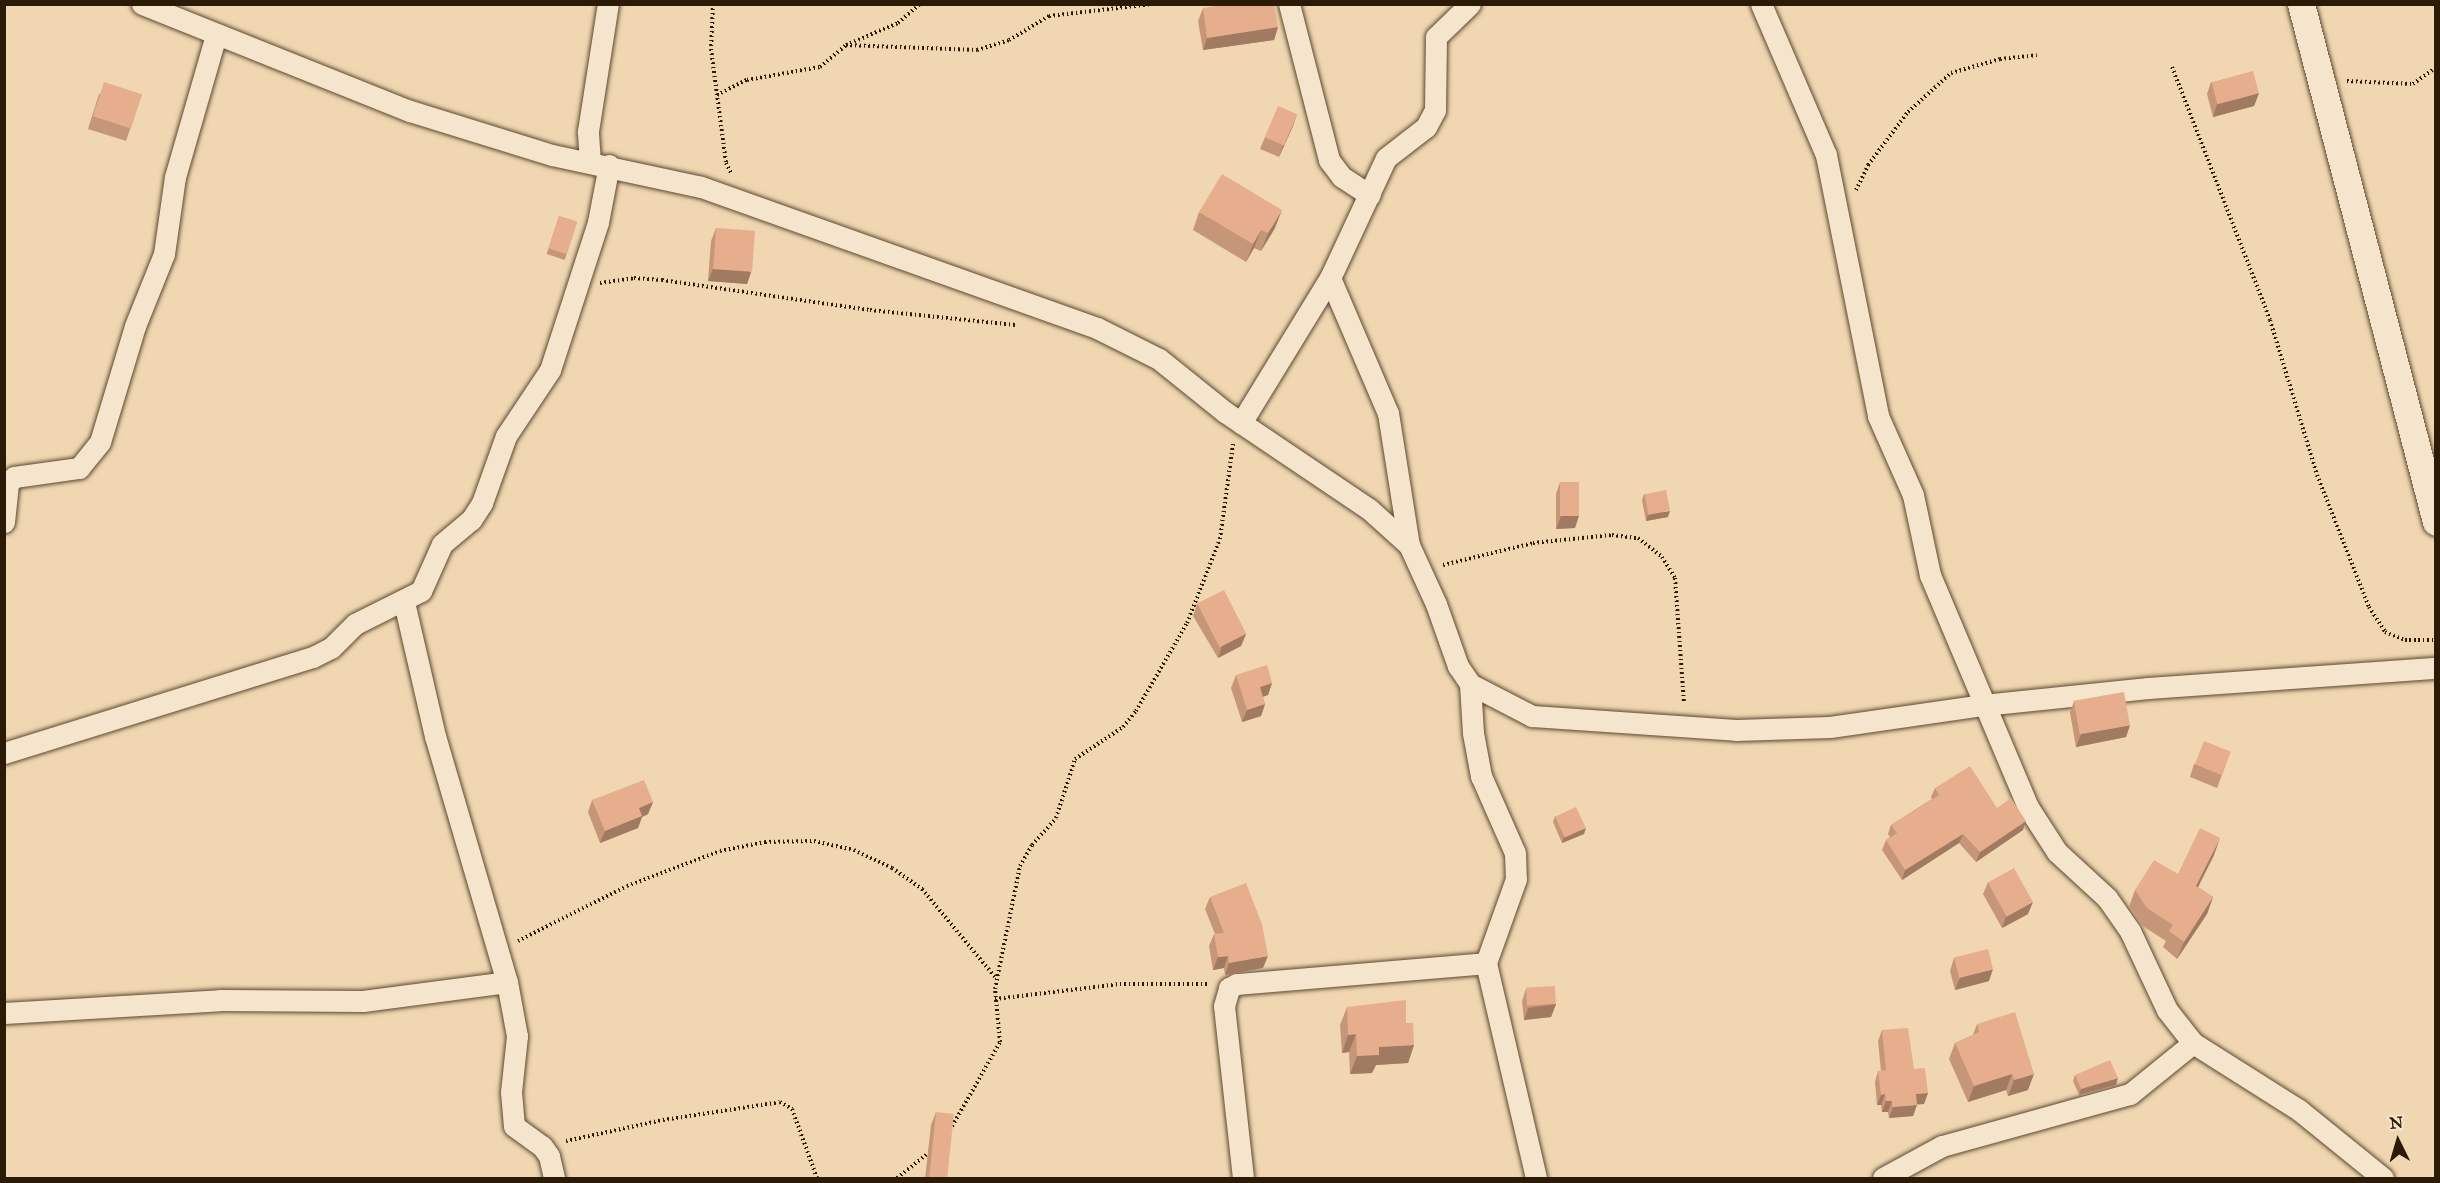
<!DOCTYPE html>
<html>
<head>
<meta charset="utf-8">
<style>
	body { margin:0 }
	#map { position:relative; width:2440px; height:1183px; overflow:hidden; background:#f0d7b1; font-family:"IM FELL Great Primer",serif }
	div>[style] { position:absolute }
	.path>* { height:4px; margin-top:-2px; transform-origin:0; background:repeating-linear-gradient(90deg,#2b1a05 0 1.5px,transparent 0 4.5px) }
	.roads { filter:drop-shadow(0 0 2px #5c4930) drop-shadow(0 0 2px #5c4930) }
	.minor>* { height:21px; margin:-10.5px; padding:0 10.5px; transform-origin:10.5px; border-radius:10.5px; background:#f5e5cc }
	.tertiary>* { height:27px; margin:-13.5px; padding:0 13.5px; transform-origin:13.5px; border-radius:13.5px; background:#f5e5cc }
	.wall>* { inset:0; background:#c69678; transform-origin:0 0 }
	.shaded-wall>* { inset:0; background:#a17a62 }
	.building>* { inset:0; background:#e6ae8c; transform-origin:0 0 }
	span { translate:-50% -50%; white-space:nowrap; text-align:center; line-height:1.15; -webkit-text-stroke:4.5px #f5e5cc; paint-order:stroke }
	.frame { position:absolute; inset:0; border:6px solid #2b1a05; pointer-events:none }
	.north { position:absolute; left:2368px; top:1111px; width:60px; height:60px; -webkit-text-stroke:4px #f5e5cc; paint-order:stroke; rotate:355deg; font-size:16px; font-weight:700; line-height:24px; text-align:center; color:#2b1a05 }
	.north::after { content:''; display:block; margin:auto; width:21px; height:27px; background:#2b1a05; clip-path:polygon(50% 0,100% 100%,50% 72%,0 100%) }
</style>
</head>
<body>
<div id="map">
	<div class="path">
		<div style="left:713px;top:4px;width:45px;rotate:92.5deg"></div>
		<div style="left:711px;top:49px;width:115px;rotate:82.5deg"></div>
		<div style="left:726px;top:163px;width:13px;rotate:63deg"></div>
		<div style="left:846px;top:45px;width:131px;rotate:2.2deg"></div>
		<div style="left:977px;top:50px;width:34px;rotate:-17deg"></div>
		<div style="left:1009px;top:40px;width:47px;rotate:-31deg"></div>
		<div style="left:1049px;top:16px;width:104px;rotate:-6.6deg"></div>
		<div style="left:2172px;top:67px;width:271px;rotate:68.8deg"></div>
		<div style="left:2270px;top:320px;width:162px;rotate:73.1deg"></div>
		<div style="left:2317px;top:475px;width:142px;rotate:68.5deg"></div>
		<div style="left:2369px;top:607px;width:30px;rotate:57deg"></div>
		<div style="left:2385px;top:632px;width:22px;rotate:22deg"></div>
		<div style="left:2405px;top:640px;width:31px"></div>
		<div style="left:2347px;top:81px;width:66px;rotate:2.6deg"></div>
		<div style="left:2413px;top:84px;width:29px;rotate:-36deg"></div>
		<div style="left:717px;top:95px;width:34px;rotate:-27deg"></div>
		<div style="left:747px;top:80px;width:74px;rotate:-10.1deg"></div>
		<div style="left:820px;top:67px;width:34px;rotate:-40deg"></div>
		<div style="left:846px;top:45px;width:56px;rotate:-22.9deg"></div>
		<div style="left:898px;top:23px;width:29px;rotate:-41deg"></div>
		<div style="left:1856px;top:190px;width:28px;rotate:-64deg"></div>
		<div style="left:1868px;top:165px;width:66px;rotate:-53deg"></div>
		<div style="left:1908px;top:112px;width:58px;rotate:-42.2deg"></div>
		<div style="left:1951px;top:73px;width:51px;rotate:-15.9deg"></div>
		<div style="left:2000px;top:59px;width:37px;rotate:-6deg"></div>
		<div style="left:600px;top:283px;width:34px;rotate:-8deg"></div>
		<div style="left:634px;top:278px;width:28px;rotate:4deg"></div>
		<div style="left:662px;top:280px;width:210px;rotate:8.2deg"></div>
		<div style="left:870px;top:310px;width:146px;rotate:5.9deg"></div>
		<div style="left:1443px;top:565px;width:93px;rotate:-13.7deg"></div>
		<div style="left:1533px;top:543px;width:79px;rotate:-5.8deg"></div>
		<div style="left:1612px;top:535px;width:26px;rotate:7deg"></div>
		<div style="left:1638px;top:538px;width:31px;rotate:38deg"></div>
		<div style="left:1662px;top:557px;width:25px;rotate:58deg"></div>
		<div style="left:1675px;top:578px;width:126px;rotate:85.9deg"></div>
		<div style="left:518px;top:941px;width:122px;rotate:-26.8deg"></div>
		<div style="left:627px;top:886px;width:99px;rotate:-20.6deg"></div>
		<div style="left:720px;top:851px;width:46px;rotate:-11.3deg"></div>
		<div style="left:765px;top:842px;width:49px;rotate:-1.2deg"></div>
		<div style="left:814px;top:841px;width:41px;rotate:12.7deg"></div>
		<div style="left:854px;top:850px;width:42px;rotate:25.3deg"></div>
		<div style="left:892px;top:868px;width:37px;rotate:35deg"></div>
		<div style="left:922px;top:889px;width:114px;rotate:50.3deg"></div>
		<div style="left:995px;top:999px;width:126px;rotate:-6.8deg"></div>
		<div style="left:1120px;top:984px;width:89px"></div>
		<div style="left:950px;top:1130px;width:101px;rotate:-60.4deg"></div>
		<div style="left:1000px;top:1042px;width:53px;rotate:-95.4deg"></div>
		<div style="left:995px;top:989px;width:126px;rotate:-78.5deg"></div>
		<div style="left:1020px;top:866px;width:24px;rotate:-60deg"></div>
		<div style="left:1032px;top:845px;width:36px;rotate:-48deg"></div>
		<div style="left:1056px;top:818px;width:62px;rotate:-72.1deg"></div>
		<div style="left:1075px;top:759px;width:58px;rotate:-33.7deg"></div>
		<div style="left:1123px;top:727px;width:21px;rotate:-51deg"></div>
		<div style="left:1136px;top:711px;width:102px;rotate:-59.9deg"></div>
		<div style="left:1187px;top:623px;width:90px;rotate:-68.6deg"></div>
		<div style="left:1220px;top:539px;width:96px;rotate:-82.2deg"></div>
		<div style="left:566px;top:1141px;width:99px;rotate:-12.2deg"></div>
		<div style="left:663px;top:1120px;width:118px;rotate:-8.7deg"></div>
		<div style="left:780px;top:1102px;width:14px;rotate:30deg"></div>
		<div style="left:792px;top:1109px;width:73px;rotate:70.1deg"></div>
		<div style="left:897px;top:1178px;width:43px;rotate:-38.5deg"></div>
	</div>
	<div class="roads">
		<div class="minor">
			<div style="left:142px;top:4px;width:289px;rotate:21.8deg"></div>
			<div style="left:410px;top:111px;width:149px;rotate:17.2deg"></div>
			<div style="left:552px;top:155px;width:152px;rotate:12.1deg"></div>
			<div style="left:701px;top:187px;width:420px;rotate:19.6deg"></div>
			<div style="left:1097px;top:328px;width:69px;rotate:26.6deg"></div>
			<div style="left:1159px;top:359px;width:85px;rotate:38.8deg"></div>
			<div style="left:1225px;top:412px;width:174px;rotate:34deg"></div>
			<div style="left:1369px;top:509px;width:54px;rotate:42deg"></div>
			<div style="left:1409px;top:545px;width:65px;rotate:65.4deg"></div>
			<div style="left:1436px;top:604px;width:66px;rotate:70.5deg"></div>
			<div style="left:1458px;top:666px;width:22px;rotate:56deg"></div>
			<div style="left:1470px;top:684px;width:70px;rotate:27.3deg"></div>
			<div style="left:1532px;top:716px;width:204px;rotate:3.9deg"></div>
			<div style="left:1736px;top:730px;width:94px;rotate:-1.8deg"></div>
			<div style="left:1830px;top:727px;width:155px;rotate:-8.2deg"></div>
			<div style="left:1983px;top:705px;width:166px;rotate:-5.9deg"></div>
			<div style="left:2148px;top:688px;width:289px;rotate:-4deg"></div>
			<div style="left:1289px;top:4px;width:161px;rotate:75.6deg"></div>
			<div style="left:1329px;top:160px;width:21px;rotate:53deg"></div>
			<div style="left:1342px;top:177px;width:33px;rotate:33deg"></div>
			<div style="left:1761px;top:4px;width:164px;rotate:66.7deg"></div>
			<div style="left:1826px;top:155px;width:266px;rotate:78.7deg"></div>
			<div style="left:1878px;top:416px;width:86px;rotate:66.1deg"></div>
			<div style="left:1913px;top:495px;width:82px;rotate:78deg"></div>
			<div style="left:1930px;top:575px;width:252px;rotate:67.1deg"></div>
			<div style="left:2028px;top:807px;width:54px;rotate:57.2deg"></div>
			<div style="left:2057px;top:852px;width:68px;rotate:42.6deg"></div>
			<div style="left:2107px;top:898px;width:40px;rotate:55.1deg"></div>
			<div style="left:2130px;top:931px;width:87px;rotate:64.9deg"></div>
			<div style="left:2167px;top:1010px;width:42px;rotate:51.8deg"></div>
			<div style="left:2193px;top:1043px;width:125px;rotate:32.3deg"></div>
			<div style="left:2299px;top:1110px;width:108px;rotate:39deg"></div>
			<div style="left:590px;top:162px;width:31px;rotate:-94deg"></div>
			<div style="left:588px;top:131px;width:129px;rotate:-81.1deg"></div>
			<div style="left:1330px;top:278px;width:147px;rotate:66.8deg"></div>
			<div style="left:1388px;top:413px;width:134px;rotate:81deg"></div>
			<div style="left:1241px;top:423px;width:170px;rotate:-58.5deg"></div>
			<div style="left:1330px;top:278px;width:132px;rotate:-65deg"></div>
			<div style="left:1386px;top:158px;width:51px;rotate:-37.8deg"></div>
			<div style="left:1426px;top:127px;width:19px;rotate:-62deg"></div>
			<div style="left:1435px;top:110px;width:73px;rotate:-89.2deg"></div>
			<div style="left:1436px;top:37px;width:47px;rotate:-44.1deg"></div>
			<div style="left:4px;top:522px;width:39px;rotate:-84deg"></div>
			<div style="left:8px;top:483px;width:8px;rotate:-45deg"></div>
			<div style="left:14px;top:477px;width:66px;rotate:-7.9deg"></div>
			<div style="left:79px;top:468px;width:33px;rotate:-51deg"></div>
			<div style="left:100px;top:442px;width:121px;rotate:-73.2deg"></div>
			<div style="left:135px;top:326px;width:78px;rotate:-68.1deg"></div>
			<div style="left:164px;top:254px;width:78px;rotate:-81.9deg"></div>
			<div style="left:175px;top:177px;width:148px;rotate:-73.9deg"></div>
			<div style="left:404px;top:602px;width:138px;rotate:77deg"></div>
			<div style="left:435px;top:736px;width:256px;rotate:73.7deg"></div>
			<div style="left:507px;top:982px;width:55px;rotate:79.5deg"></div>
			<div style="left:517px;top:1036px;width:56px;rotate:96.1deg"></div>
			<div style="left:511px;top:1092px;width:34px;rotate:85deg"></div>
			<div style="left:514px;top:1126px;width:34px;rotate:36deg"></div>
			<div style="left:542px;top:1146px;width:12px;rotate:55deg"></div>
			<div style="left:549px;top:1156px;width:23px;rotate:77deg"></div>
			<div style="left:1470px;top:684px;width:49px;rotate:86.5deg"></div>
			<div style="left:1473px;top:733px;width:44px;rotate:79.5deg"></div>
			<div style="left:1481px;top:776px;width:84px;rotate:66.2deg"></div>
			<div style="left:1515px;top:853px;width:26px;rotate:88deg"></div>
			<div style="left:1516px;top:879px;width:89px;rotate:109.7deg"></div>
			<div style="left:1486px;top:963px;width:221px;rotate:76.9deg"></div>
			<div style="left:4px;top:753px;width:324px;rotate:-17.3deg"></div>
			<div style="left:313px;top:657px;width:20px;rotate:-27deg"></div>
			<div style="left:331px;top:648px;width:34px;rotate:-45deg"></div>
			<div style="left:355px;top:624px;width:74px;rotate:-26.6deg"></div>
			<div style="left:421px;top:591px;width:51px;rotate:-65.9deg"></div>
			<div style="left:442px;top:544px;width:38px;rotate:-40deg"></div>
			<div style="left:471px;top:520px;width:20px;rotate:-57deg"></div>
			<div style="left:482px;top:503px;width:71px;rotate:-70.3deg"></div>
			<div style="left:506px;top:436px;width:79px;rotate:-56.3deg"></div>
			<div style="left:550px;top:370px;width:156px;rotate:-72deg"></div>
			<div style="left:598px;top:222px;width:58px;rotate:-79.1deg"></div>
			<div style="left:4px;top:1013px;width:216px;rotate:-3.4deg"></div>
			<div style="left:220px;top:1000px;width:143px;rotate:0.4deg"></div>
			<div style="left:363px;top:1001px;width:145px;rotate:-7.5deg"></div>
			<div style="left:1243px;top:1178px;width:173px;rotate:-96.3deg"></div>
			<div style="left:1224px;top:1006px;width:19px;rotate:-74deg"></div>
			<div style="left:1229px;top:988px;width:9px;rotate:-27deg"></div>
			<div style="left:1237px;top:984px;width:250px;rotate:-4.8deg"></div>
			<div style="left:1883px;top:1178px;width:67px;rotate:-28.5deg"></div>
			<div style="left:1942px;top:1146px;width:195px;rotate:-15.5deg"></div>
			<div style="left:2130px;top:1094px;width:81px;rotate:-39deg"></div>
		</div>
		<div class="tertiary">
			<div style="left:2301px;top:4px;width:535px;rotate:75.39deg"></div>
		</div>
	</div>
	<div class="wall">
		<div style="clip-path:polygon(1203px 8px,1278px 27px,1274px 40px,1203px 50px,1198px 21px)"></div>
		<div style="clip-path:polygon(2211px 82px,2259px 93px,2254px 106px,2213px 117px,2207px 94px)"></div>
		<div style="clip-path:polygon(99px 94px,142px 94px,126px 141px,88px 129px)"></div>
		<div style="clip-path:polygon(1293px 126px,1279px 157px,1260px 149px,1265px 137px)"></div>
		<div style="clip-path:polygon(1199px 212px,1275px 228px,1261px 251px,1254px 248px,1246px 262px,1193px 230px)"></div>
		<div style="left:559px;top:216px;width:19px;height:40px;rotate:18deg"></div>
		<div style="clip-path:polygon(716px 228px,751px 272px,747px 284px,708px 281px,711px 241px)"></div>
		<div style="clip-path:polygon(1560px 482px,1575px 528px,1556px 529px,1556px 494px)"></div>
		<div style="clip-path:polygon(1644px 494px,1668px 517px,1646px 521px,1642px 500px)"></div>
		<div style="clip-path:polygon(1197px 604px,1246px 634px,1241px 646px,1218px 658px,1193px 616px)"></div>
		<div style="clip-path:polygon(1236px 675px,1272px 683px,1268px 695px,1263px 697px,1265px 704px,1261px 716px,1242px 722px,1231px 688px)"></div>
		<div style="clip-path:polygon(2074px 701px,2130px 725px,2126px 737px,2076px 747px,2070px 713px)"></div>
		<div style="clip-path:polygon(2194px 764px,2226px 764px,2217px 788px,2190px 777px)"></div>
		<div style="clip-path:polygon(1935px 788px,1997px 808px,2023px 830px,1976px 862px,1959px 843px,1902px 880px,1882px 850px,1886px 840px,1890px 837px,1888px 834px,1891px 825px,1932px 799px,1931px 797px)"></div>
		<div style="clip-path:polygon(592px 800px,653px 802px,648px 814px,642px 817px,638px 828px,600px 843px,588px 812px)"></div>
		<div style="clip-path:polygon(1555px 816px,1584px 834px,1562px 843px,1553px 822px)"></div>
		<div style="clip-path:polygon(2214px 855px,2198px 887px,2213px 897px,2207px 914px,2177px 959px,2163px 947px,2166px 941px,2141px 925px,2129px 907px,2135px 890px,2178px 874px)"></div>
		<div style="clip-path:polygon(1988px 882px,2028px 914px,2002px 928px,1983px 894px)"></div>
		<div style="clip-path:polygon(1210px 897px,1263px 968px,1225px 975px,1224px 968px,1213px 970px,1209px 946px,1214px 934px,1215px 934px,1205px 909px)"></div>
		<div style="clip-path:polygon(1954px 958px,1989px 981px,1955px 990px,1950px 971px)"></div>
		<div style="clip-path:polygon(1526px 989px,1556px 1004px,1551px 1017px,1524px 1020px,1522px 1001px)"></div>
		<div style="clip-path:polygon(1347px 1007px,1406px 1023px,1414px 1045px,1408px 1063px,1376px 1065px,1372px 1073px,1350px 1074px,1349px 1052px,1342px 1053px,1340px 1025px)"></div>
		<div style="clip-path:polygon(1977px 1024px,2028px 1090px,2008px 1096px,2006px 1090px,1968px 1102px,1949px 1059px,1955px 1043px,1973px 1035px)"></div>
		<div style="clip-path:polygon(1882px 1030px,1914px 1069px,1928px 1093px,1924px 1104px,1917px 1104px,1913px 1116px,1889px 1118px,1888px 1112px,1882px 1112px,1881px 1105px,1877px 1105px,1875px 1082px,1878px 1071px,1881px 1071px,1878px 1041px)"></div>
		<div style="clip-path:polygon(2075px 1075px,2116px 1085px,2079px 1095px,2073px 1081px)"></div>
		<div style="clip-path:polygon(936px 1112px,947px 1179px,925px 1179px,931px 1125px)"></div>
	</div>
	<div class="shaded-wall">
		<div style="clip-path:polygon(1278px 27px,1274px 40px,1203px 50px,1207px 38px)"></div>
		<div style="clip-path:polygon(2259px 93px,2254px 106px,2213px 117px,2217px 104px)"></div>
		<div style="clip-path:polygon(1297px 114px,1293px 126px,1279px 157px,1283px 145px)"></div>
		<div style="clip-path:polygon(1282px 210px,1275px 228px,1261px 251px,1268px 233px)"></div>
		<div style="clip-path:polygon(1261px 230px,1254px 248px,1246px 262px,1253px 244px)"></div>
		<div style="clip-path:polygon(713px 269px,751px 272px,747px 284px,708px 281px)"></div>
		<div style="clip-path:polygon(1670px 511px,1668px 517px,1646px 521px,1648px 515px)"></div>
		<div style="clip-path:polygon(1561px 516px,1579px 516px,1575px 528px,1556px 529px)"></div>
		<div style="clip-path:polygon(1246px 634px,1241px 646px,1218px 658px,1222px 646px)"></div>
		<div style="clip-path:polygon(1272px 683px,1268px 695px,1255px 699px,1260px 687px)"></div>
		<div style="clip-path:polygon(1265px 704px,1261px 716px,1242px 722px,1247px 710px)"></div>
		<div style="clip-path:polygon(2130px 725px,2126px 737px,2076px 747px,2081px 734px)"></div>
		<div style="clip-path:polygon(653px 802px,648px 814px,642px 817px,638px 828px,600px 843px,605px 831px,639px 808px)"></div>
		<div style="clip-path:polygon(2026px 821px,2023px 830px,1976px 862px,1980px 852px)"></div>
		<div style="clip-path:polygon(1586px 828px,1584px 834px,1562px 843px,1564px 837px)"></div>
		<div style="clip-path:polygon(1963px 834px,1959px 843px,1902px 880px,1905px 870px)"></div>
		<div style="clip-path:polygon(2220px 838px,2214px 855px,2190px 903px,2196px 886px)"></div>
		<div style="clip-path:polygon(2213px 897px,2207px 914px,2177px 959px,2184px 942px)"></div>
		<div style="clip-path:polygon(2033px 902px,2028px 914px,2002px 928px,2006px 916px)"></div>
		<div style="clip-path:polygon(1228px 956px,1224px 968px,1213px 970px,1218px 957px)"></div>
		<div style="clip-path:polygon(1268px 956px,1263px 968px,1225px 975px,1229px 963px)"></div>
		<div style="clip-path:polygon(1993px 969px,1989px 981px,1955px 990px,1960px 978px)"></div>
		<div style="clip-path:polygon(1556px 1004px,1551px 1017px,1524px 1020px,1528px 1008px)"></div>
		<div style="clip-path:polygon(1356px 1034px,1349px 1052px,1342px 1053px,1348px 1035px)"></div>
		<div style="clip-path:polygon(1414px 1045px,1408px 1063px,1376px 1065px,1372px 1073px,1350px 1074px,1357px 1056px,1379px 1047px)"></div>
		<div style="clip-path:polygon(2012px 1074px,2006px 1090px,1968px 1102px,1974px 1086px)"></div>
		<div style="clip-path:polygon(2034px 1074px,2028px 1090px,2008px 1096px,2014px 1080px)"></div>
		<div style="clip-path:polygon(2118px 1078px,2116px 1085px,2079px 1095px,2081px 1089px)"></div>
		<div style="clip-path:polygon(1928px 1093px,1924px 1104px,1912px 1105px,1916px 1094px)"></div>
		<div style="clip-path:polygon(1885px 1094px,1881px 1105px,1877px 1105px,1881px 1095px)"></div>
		<div style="clip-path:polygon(1886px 1101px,1892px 1101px,1888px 1112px,1882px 1112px)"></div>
		<div style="clip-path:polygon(1917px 1105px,1913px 1116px,1889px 1118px,1893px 1107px)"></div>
	</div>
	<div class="building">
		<div style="clip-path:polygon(1229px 4px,1274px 4px,1278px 27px,1207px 38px,1203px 8px)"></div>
		<div style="left:2253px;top:71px;width:23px;height:43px;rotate:75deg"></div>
		<div style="left:104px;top:82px;width:40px;height:36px;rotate:18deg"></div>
		<div style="left:1278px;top:106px;width:21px;height:34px;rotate:23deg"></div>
		<div style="clip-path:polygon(1222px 174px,1282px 210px,1268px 233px,1261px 230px,1253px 244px,1199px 212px)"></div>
		<div style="left:559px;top:216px;width:19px;height:34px;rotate:18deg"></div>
		<div style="left:716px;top:228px;width:39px;height:41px;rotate:4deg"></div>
		<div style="left:1560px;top:482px;width:19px;height:34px"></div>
		<div style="left:1666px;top:490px;width:21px;height:22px;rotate:79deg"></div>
		<div style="left:1224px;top:590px;width:49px;height:30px;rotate:63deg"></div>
		<div style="clip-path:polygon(1267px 665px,1272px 683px,1260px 687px,1265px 704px,1247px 710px,1236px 675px)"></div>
		<div style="left:2124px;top:692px;width:34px;height:51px;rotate:80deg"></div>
		<div style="left:2204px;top:741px;width:29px;height:25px;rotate:22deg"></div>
		<div style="clip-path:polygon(1970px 766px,1997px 808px,2011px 798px,2026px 821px,1980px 852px,1963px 834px,1905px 870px,1886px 840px,1897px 833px,1891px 825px,1939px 795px,1935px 788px)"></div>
		<div style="clip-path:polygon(644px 780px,653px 802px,639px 808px,642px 816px,605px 831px,592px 800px)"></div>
		<div style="left:1576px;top:807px;width:23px;height:23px;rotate:65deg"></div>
		<div style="clip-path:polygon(2200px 828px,2220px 838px,2196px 886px,2213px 897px,2184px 942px,2169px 931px,2173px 925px,2147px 908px,2135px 890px,2154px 860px,2178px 874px)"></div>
		<div style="left:2014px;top:868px;width:39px;height:30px;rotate:61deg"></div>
		<div style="clip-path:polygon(1246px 883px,1262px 924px,1268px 956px,1229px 963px,1228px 956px,1218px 957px,1214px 934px,1224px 933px,1210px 897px)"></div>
		<div style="left:1988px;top:949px;width:21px;height:35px;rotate:76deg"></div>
		<div style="left:1555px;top:986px;width:18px;height:29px;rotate:87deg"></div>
		<div style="clip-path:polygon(1406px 1000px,1406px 1023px,1413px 1023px,1414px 1045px,1379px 1047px,1379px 1055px,1357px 1056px,1356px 1034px,1348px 1035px,1347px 1007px)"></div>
		<div style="clip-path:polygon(2015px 1012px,2034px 1074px,2014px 1080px,2012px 1074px,1974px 1086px,1955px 1043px,1979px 1032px,1977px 1024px)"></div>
		<div style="clip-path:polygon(1908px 1028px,1914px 1069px,1925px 1068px,1928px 1093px,1916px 1094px,1917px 1105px,1893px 1107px,1892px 1101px,1886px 1101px,1885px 1094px,1881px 1095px,1878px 1071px,1886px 1070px,1882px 1030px)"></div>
		<div style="clip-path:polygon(2110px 1060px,2118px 1078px,2081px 1089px,2075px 1075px)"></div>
		<div style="left:936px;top:1112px;width:18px;height:67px;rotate:6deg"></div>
	</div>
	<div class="frame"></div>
	<div class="north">N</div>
</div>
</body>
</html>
